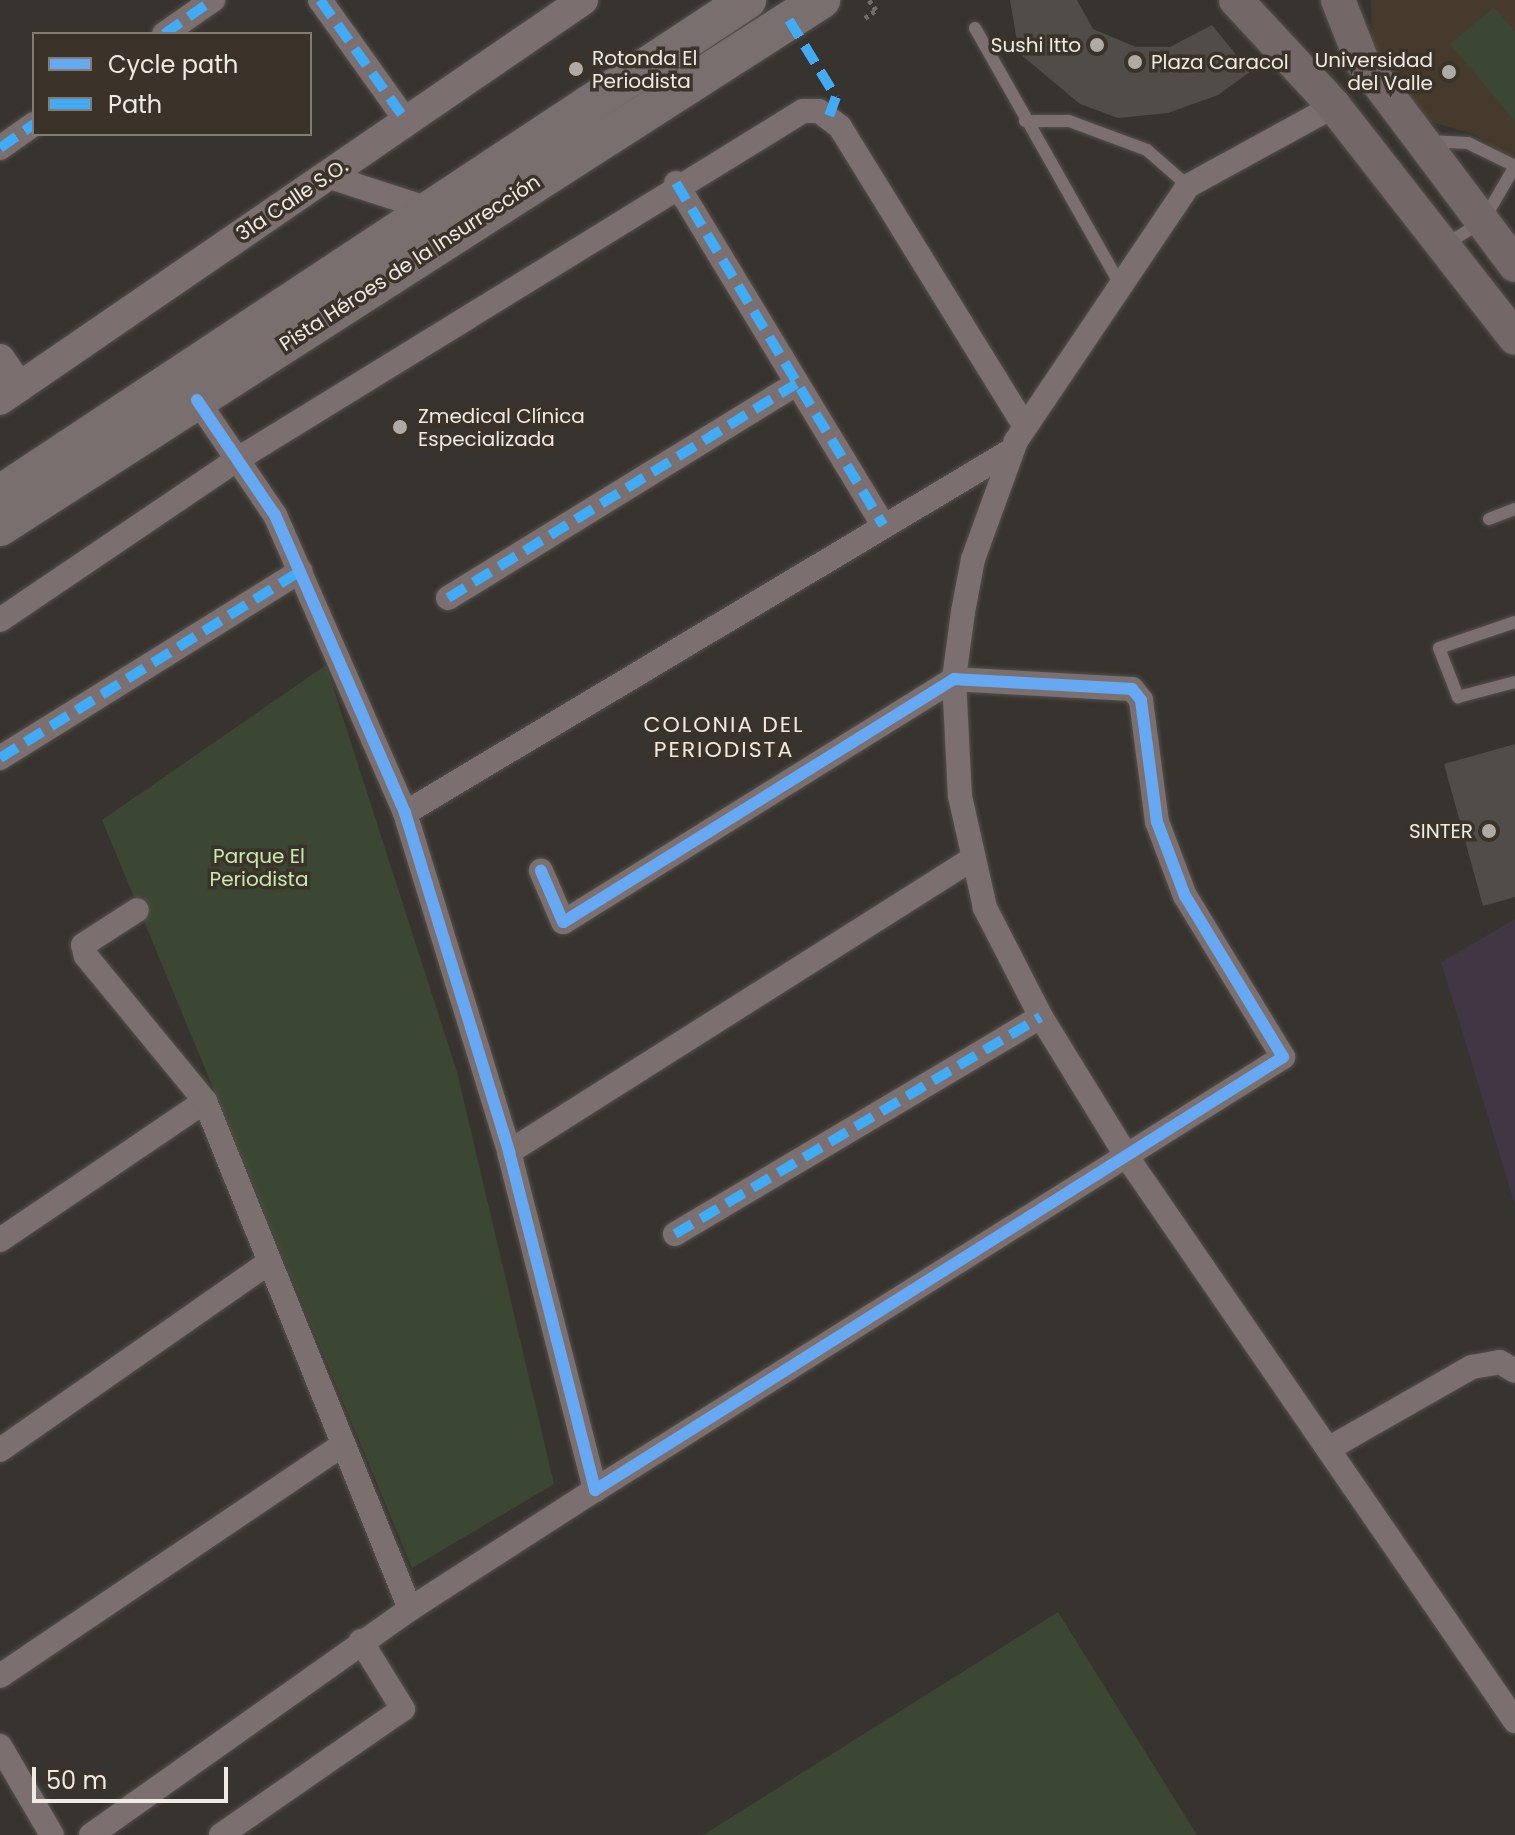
<!DOCTYPE html>
<html>
<head>
<meta charset="utf-8">
<style>
	body { margin:0 }
	#map { position:relative; width:1515px; height:1835px; overflow:hidden; background:#37332e; font-family:Poppins,sans-serif }
	div>[style] { position:absolute }
	.commercial>* { inset:0; background:#413644 }
	.built>* { inset:0; background:#453a2c }
	.green>* { inset:0; background:#3c4733 }
	.building>* { inset:0; background:#504c48 }
	.path>* { height:5px; margin-top:-2.5px; transform-origin:0; background:repeating-linear-gradient(90deg,#756d6b 0 4px,transparent 0 8px) }
	.roads { filter:drop-shadow(0 0 2px #54504c) drop-shadow(0 0 2px #54504c) }
	.service>* { height:12px; margin:-6px; padding:0 6px; transform-origin:6px; border-radius:6px; background:#7b6f6f }
	.minor>* { height:24px; margin:-12px; padding:0 12px; transform-origin:12px; border-radius:12px; background:#7b6f6f }
	.tertiary>* { height:30px; margin:-15px; padding:0 15px; transform-origin:15px; border-radius:15px; background:#7b6f6f }
	.secondary>* { height:34px; margin:-17px; padding:0 17px; transform-origin:17px; border-radius:17px; background:#736867 }
	.primary>* { height:38px; margin:-19px; padding:0 19px; transform-origin:19px; border-radius:19px; background:#7a6f6f }
	.quiet>* { height:10px; margin-top:-5px; transform-origin:0; background:repeating-linear-gradient(90deg,#42abf6 0 20px,transparent 0 30px) }
	.cycleway>* { height:12px; margin:-6px; padding:0 6px; transform-origin:6px; border-radius:6px; background:#66a8f1 }
	.dots>* { width:22px; height:22px; translate:-50% -50%; box-sizing:border-box; border:4px solid #3b332a; border-radius:50% }
	span { translate:-50% -50%; white-space:nowrap; text-align:center; line-height:1.15; -webkit-text-stroke:7px #3b332a; paint-order:stroke }
	.poi-label { font-size:20px; color:#efeae4 }
	.right { translate:-100% -50%; text-align:right }
	.left { translate:0 -50%; text-align:left }
	.street-label { font-size:20px; color:#efeae4 }
	.park-label { font-size:20px; color:#c5eaac }
	.neighbourhood-label { font-size:22px; color:#efeae4; letter-spacing:2px }
	.legend { position:absolute; left:32px; top:32px; width:280px; height:104px; box-sizing:border-box; background:#3b332a; border:2px solid #837c74; margin:0; padding:10px 14px; list-style:none; font-size:24px; color:#efeae4 }
	.legend li { display:flex; align-items:center; gap:16px; height:40px }
	.legend b { width:40px; border:2px solid #837c74 }
	.scale { position:absolute; left:32px; top:1767px; width:196px; height:36px; box-sizing:border-box; border:4px solid #efeae4; border-top:0; padding-left:10px; font-size:24px; line-height:28px; white-space:nowrap; color:#efeae4; -webkit-text-stroke:6px #3b332a; paint-order:stroke }
</style>
</head>
<body>
<div id="map">
	<div class="commercial">
		<div style="clip-path:polygon(1515px 919px,1515px 1205px,1441px 962px)"></div>
	</div>
	<div class="built">
		<div style="clip-path:polygon(1371px 0,1515px 0,1515px 161px,1474px 134px,1424px 120px,1389px 84px,1372px 41px)"></div>
	</div>
	<div class="green">
		<div style="clip-path:polygon(1494px 7px,1515px 32px,1515px 121px,1450px 44px)"></div>
		<div style="clip-path:polygon(326px 665px,457px 1072px,554px 1484px,412px 1568px,102px 820px)"></div>
		<div style="clip-path:polygon(1058px 1612px,1197px 1835px,703px 1835px)"></div>
	</div>
	<div class="building">
		<div style="clip-path:polygon(1010px 0,1077px 0,1093px 29px,1136px 47px,1170px 47px,1212px 25px,1250px 72px,1218px 95px,1168px 113px,1118px 118px,1080px 104px,1019px 53px)"></div>
		<div style="clip-path:polygon(1515px 744px,1515px 897px,1483px 906px,1444px 764px)"></div>
	</div>
	<div class="path">
		<div style="left:865px;top:18px;width:14px;rotate:-36deg"></div>
		<div style="left:876px;top:10px;width:12px;rotate:-125deg"></div>
	</div>
	<div class="roads">
		<div class="service">
			<div style="left:975px;top:28px;width:291px;rotate:60.5deg"></div>
			<div style="left:1025px;top:121px;width:44px"></div>
			<div style="left:1069px;top:121px;width:83px;rotate:20.4deg"></div>
			<div style="left:1147px;top:150px;width:55px;rotate:41.3deg"></div>
			<div style="left:1428px;top:141px;width:40px;rotate:2.9deg"></div>
			<div style="left:1468px;top:143px;width:52px;rotate:26.1deg"></div>
			<div style="left:1445px;top:245px;width:45px;rotate:-32.3deg"></div>
			<div style="left:1483px;top:221px;width:64px;rotate:-59.8deg"></div>
			<div style="left:1489px;top:519px;width:28px;rotate:-21deg"></div>
			<div style="left:1515px;top:622px;width:80px;rotate:161.1deg"></div>
			<div style="left:1439px;top:648px;width:53px;rotate:68.8deg"></div>
			<div style="left:1458px;top:697px;width:59px;rotate:-14.7deg"></div>
		</div>
		<div class="minor">
			<div style="left:320px;top:0;width:150px;rotate:54.5deg"></div>
			<div style="left:164px;top:34px;width:60px;rotate:-34.8deg"></div>
			<div style="left:1334px;top:106px;width:166px;rotate:151.3deg"></div>
			<div style="left:1188px;top:186px;width:308px;rotate:124deg"></div>
			<div style="left:1016px;top:441px;width:126px;rotate:110deg"></div>
			<div style="left:973px;top:559px;width:54px;rotate:100.7deg"></div>
			<div style="left:963px;top:612px;width:68px;rotate:97.7deg"></div>
			<div style="left:954px;top:679px;width:117px;rotate:87.1deg"></div>
			<div style="left:960px;top:796px;width:115px;rotate:77.4deg"></div>
			<div style="left:985px;top:908px;width:123px;rotate:62.8deg"></div>
			<div style="left:1041px;top:1017px;width:164px;rotate:58.4deg"></div>
			<div style="left:1127px;top:1157px;width:685px;rotate:55.47deg"></div>
			<div style="left:0;top:148px;width:42px;rotate:-35.2deg"></div>
			<div style="left:327px;top:176px;width:110px;rotate:17.9deg"></div>
			<div style="left:676px;top:183px;width:400px;rotate:58.8deg"></div>
			<div style="left:197px;top:400px;width:139px;rotate:55.9deg"></div>
			<div style="left:275px;top:515px;width:325px;rotate:66.4deg"></div>
			<div style="left:405px;top:813px;width:355px;rotate:72.9deg"></div>
			<div style="left:509px;top:1152px;width:349px;rotate:75.7deg"></div>
			<div style="left:595px;top:1490px;width:813px;rotate:-32.18deg"></div>
			<div style="left:1283px;top:1057px;width:188px;rotate:-121.3deg"></div>
			<div style="left:1185px;top:896px;width:79px;rotate:-110.7deg"></div>
			<div style="left:1157px;top:822px;width:123px;rotate:-97.5deg"></div>
			<div style="left:1141px;top:700px;width:14px;rotate:-129deg"></div>
			<div style="left:1132px;top:689px;width:178px;rotate:-176.8deg"></div>
			<div style="left:954px;top:679px;width:460px;rotate:148.1deg"></div>
			<div style="left:563px;top:922px;width:56px;rotate:-113.3deg"></div>
			<div style="left:448px;top:598px;width:409px;rotate:-31.6deg"></div>
			<div style="left:0;top:620px;width:287px;rotate:-34.1deg"></div>
			<div style="left:238px;top:459px;width:664px;rotate:-31.63deg"></div>
			<div style="left:803px;top:111px;width:16px"></div>
			<div style="left:819px;top:111px;width:26px;rotate:37deg"></div>
			<div style="left:840px;top:127px;width:352px;rotate:58.3deg"></div>
			<div style="left:0;top:758px;width:354px;rotate:-31.9deg"></div>
			<div style="left:405px;top:813px;width:707px;rotate:-30.88deg"></div>
			<div style="left:509px;top:1152px;width:544px;rotate:-32.32deg"></div>
			<div style="left:675px;top:1234px;width:425px;rotate:-30.7deg"></div>
			<div style="left:0;top:1240px;width:248px;rotate:-34.1deg"></div>
			<div style="left:1328px;top:1449px;width:166px;rotate:-29.7deg"></div>
			<div style="left:1472px;top:1367px;width:28px;rotate:-10deg"></div>
			<div style="left:1500px;top:1362px;width:17px;rotate:31deg"></div>
			<div style="left:0;top:1450px;width:328px;rotate:-34.9deg"></div>
			<div style="left:410px;top:1609px;width:220px;rotate:-32.8deg"></div>
			<div style="left:0;top:1676px;width:411px;rotate:-34deg"></div>
			<div style="left:0;top:1746px;width:103px;rotate:59.7deg"></div>
			<div style="left:91px;top:1835px;width:391px;rotate:-35.3deg"></div>
			<div style="left:410px;top:1609px;width:548px;rotate:-111.98deg"></div>
			<div style="left:205px;top:1101px;width:188px;rotate:-129.4deg"></div>
			<div style="left:86px;top:956px;width:11px;rotate:-105deg"></div>
			<div style="left:83px;top:945px;width:64px;rotate:-32.9deg"></div>
			<div style="left:221px;top:1835px;width:221px;rotate:-34.7deg"></div>
			<div style="left:403px;top:1709px;width:80px;rotate:-121.7deg"></div>
		</div>
		<div class="tertiary">
			<div style="left:0;top:359px;width:34px;rotate:56deg"></div>
			<div style="left:0;top:400px;width:707px;rotate:-34.45deg"></div>
		</div>
		<div class="secondary">
			<div style="left:1236px;top:0;width:144px;rotate:47.2deg"></div>
			<div style="left:1334px;top:106px;width:294px;rotate:52deg"></div>
			<div style="left:1338px;top:0;width:66px;rotate:68.5deg"></div>
			<div style="left:1362px;top:61px;width:255px;rotate:53.1deg"></div>
		</div>
		<div class="primary">
			<div style="left:0;top:494px;width:896px;rotate:-33.48deg"></div>
			<div style="left:0;top:527px;width:976px;rotate:-32.7deg"></div>
		</div>
	</div>
	<div class="quiet">
		<div style="left:320px;top:0;width:150px;rotate:54.5deg"></div>
		<div style="left:789px;top:20px;width:90px;rotate:58.6deg"></div>
		<div style="left:836px;top:97px;width:20px;rotate:110deg"></div>
		<div style="left:164px;top:34px;width:60px;rotate:-34.8deg"></div>
		<div style="left:0;top:148px;width:42px;rotate:-35.2deg"></div>
		<div style="left:676px;top:183px;width:400px;rotate:58.8deg"></div>
		<div style="left:448px;top:598px;width:409px;rotate:-31.6deg"></div>
		<div style="left:0;top:758px;width:354px;rotate:-31.9deg"></div>
		<div style="left:675px;top:1234px;width:425px;rotate:-30.7deg"></div>
	</div>
	<div class="cycleway">
		<div style="left:197px;top:400px;width:139px;rotate:55.9deg"></div>
		<div style="left:275px;top:515px;width:325px;rotate:66.4deg"></div>
		<div style="left:405px;top:813px;width:355px;rotate:72.9deg"></div>
		<div style="left:509px;top:1152px;width:349px;rotate:75.7deg"></div>
		<div style="left:595px;top:1490px;width:813px;rotate:-32.18deg"></div>
		<div style="left:1283px;top:1057px;width:188px;rotate:-121.3deg"></div>
		<div style="left:1185px;top:896px;width:79px;rotate:-110.7deg"></div>
		<div style="left:1157px;top:822px;width:123px;rotate:-97.5deg"></div>
		<div style="left:1141px;top:700px;width:14px;rotate:-129deg"></div>
		<div style="left:1132px;top:689px;width:178px;rotate:-176.8deg"></div>
		<div style="left:954px;top:679px;width:460px;rotate:148.1deg"></div>
		<div style="left:563px;top:922px;width:56px;rotate:-113.3deg"></div>
	</div>
	<div class="dots">
		<div style="left:1097px;top:45px;background:#afaaa4"></div>
		<div style="left:1135px;top:62px;background:#afaaa4"></div>
		<div style="left:576px;top:69px;background:#afaaa4"></div>
		<div style="left:1449px;top:72px;background:#afaaa4"></div>
		<div style="left:400px;top:427px;background:#afaaa4"></div>
		<div style="left:1489px;top:831px;background:#afaaa4"></div>
	</div>
	<div class="poi-label">
		<span class="right" style="left:1081px;top:45px">Sushi Itto</span>
		<span class="left" style="left:592px;top:70px">Rotonda El<br>Periodista</span>
		<span class="right" style="left:1433px;top:72px">Universidad<br>del Valle</span>
		<span class="left" style="left:1151px;top:62px">Plaza Caracol</span>
		<span class="left" style="left:418px;top:428px">Zmedical Clínica<br>Especializada</span>
		<span class="right" style="left:1473px;top:831px">SINTER</span>
	</div>
	<div class="street-label">
		<span style="left:292px;top:200px;rotate:-34deg">31a Calle S.O.</span>
		<span style="left:410px;top:263px;rotate:-33deg">Pista Héroes de la Insurrección</span>
	</div>
	<div class="park-label">
		<span style="left:259px;top:868px">Parque El<br>Periodista</span>
	</div>
	<div class="neighbourhood-label">
		<span style="left:724px;top:737px">COLONIA DEL<br>PERIODISTA</span>
	</div>
	<ul class="legend">
	<li><b style="height:10px;background:#66a8f1"></b>Cycle path</li>
	<li><b style="height:10px;background:#42abf6"></b>Path</li>
	</ul>
	<div class="scale">50 m</div>
</div>
</body>
</html>
